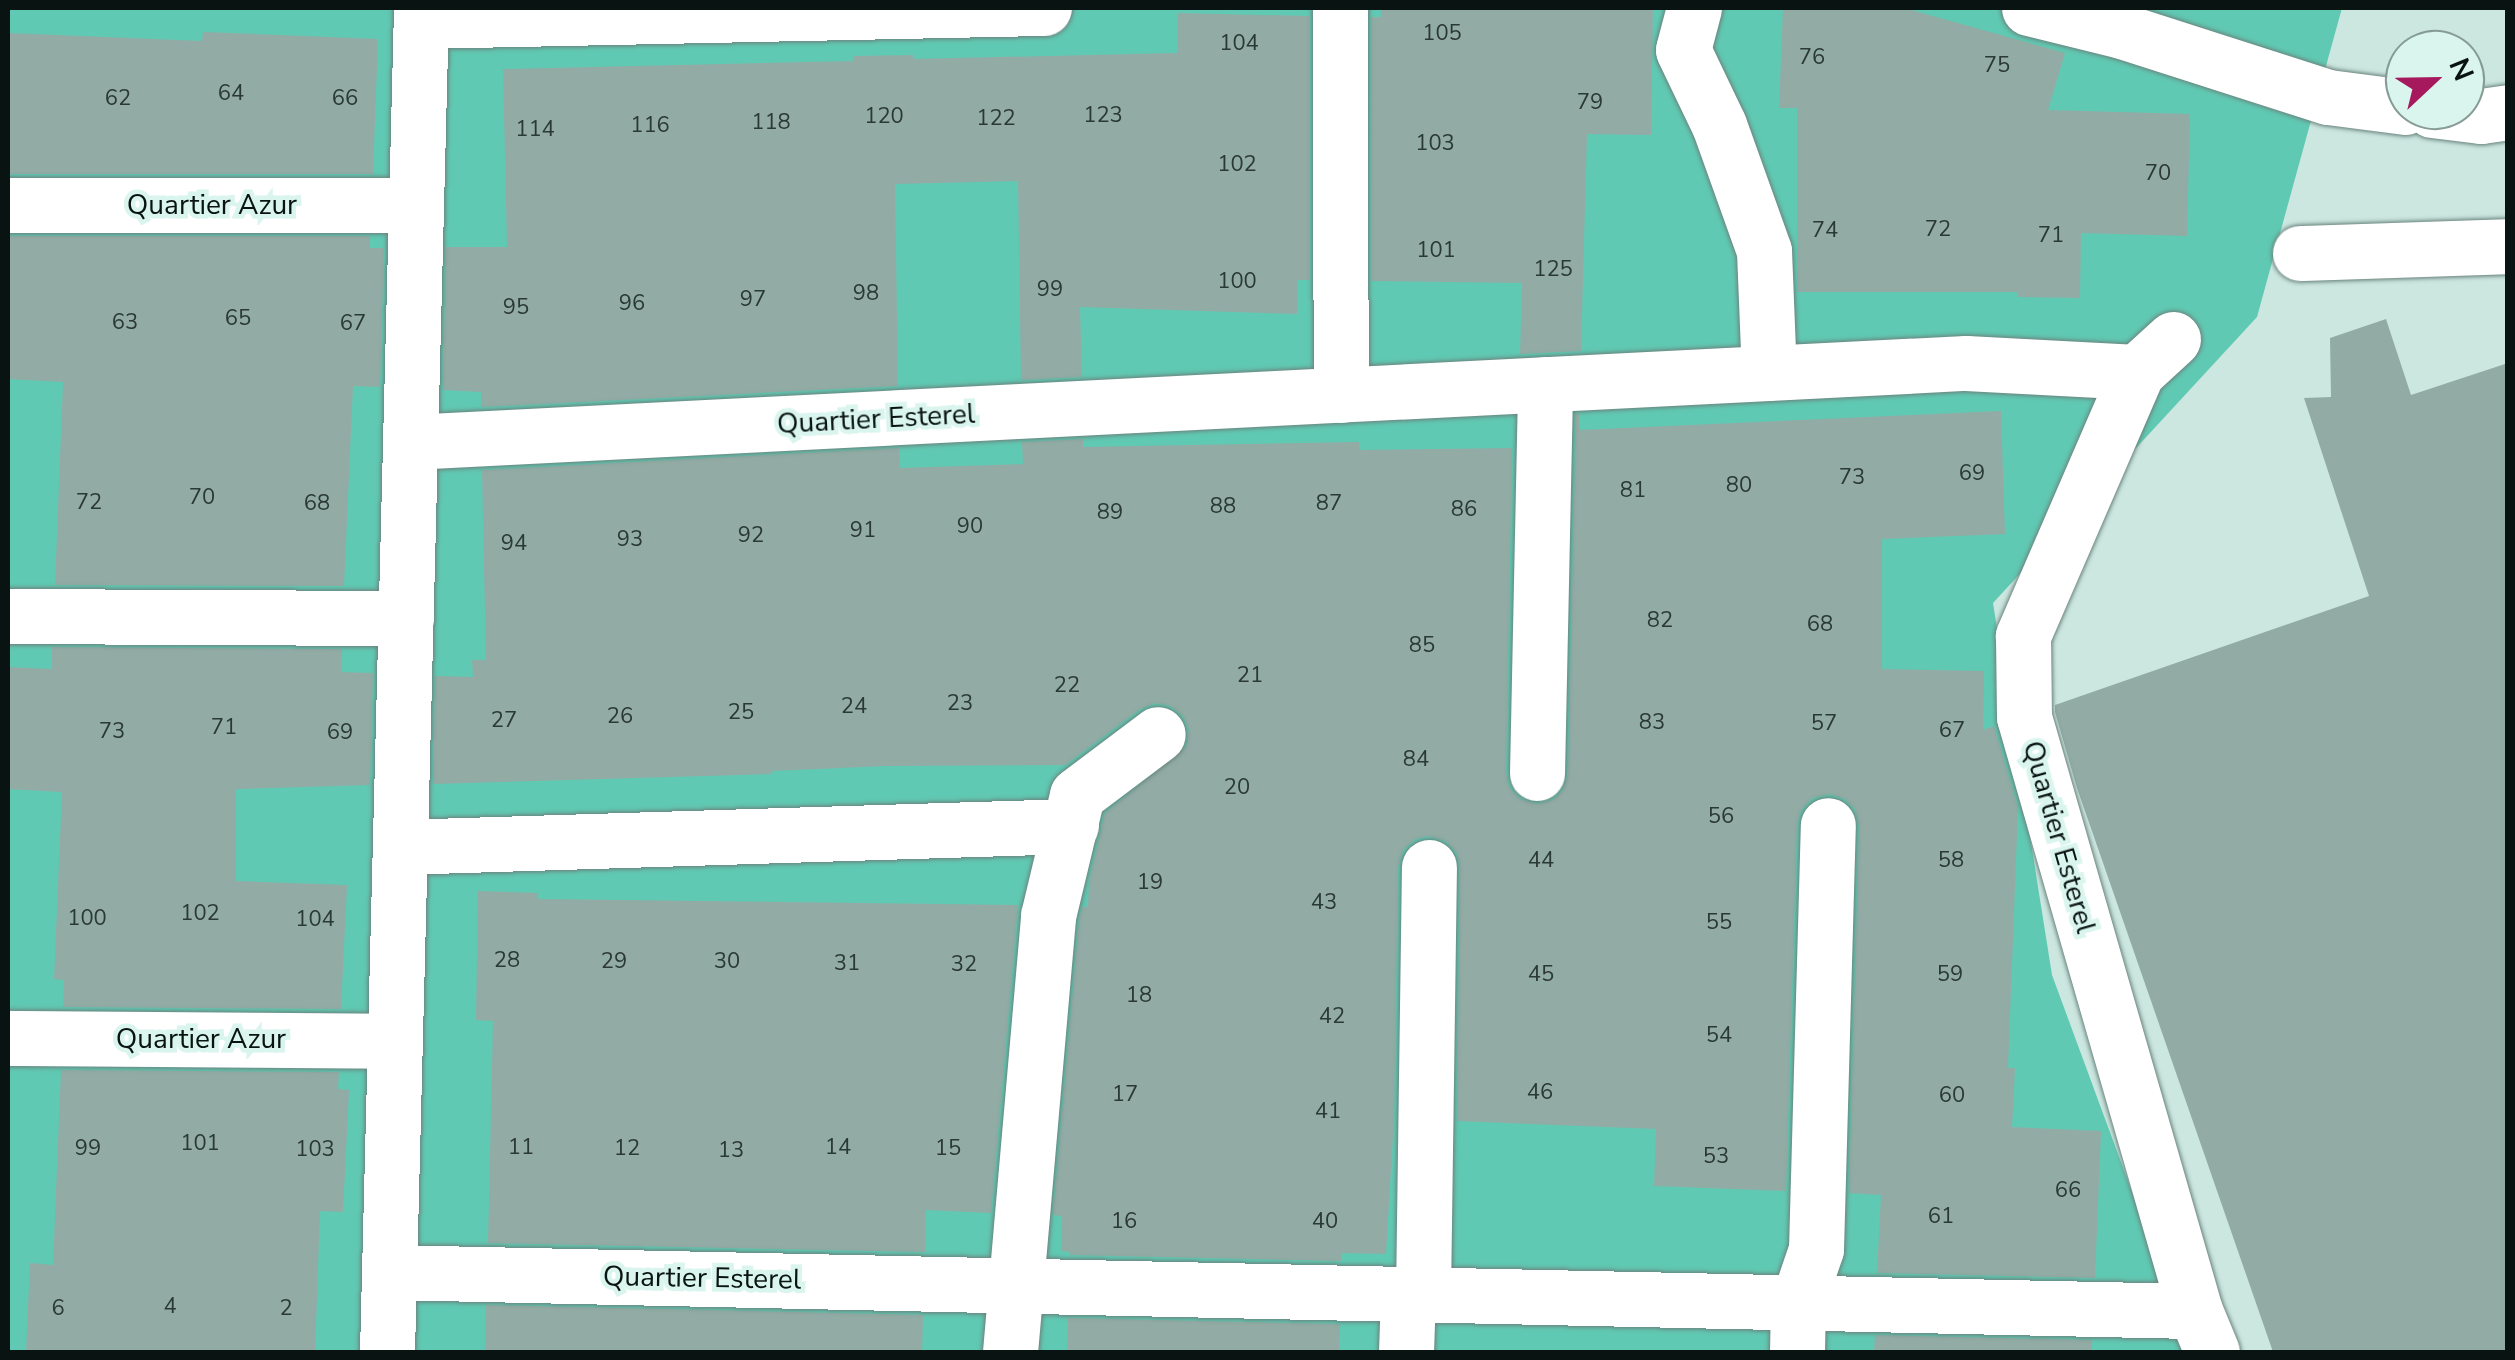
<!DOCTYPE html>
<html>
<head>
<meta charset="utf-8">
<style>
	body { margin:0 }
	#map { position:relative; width:2515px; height:1360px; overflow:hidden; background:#cce7e0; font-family:"Nunito Sans",sans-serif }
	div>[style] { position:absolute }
	.green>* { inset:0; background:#60c9b3 }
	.building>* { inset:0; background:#92aca5 }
	.roads { filter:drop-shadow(0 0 2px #6b847e) drop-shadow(0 0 2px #6b847e) }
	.minor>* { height:55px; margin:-27.5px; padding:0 27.5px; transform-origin:27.5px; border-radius:27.5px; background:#fff }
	span { translate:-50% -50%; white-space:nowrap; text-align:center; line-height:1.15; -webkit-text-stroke:9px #d9f5ed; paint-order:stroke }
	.number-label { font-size:22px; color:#2b3936 }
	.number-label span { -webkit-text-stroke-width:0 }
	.street-label { font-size:28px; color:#091311 }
	.frame { position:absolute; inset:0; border:10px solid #091311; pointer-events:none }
	.north { position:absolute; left:2385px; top:30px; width:100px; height:100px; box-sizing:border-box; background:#d9f5ed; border:2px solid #869b95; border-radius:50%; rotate:68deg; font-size:28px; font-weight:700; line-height:40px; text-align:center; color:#091311 }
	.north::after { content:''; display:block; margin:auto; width:35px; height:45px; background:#a6195d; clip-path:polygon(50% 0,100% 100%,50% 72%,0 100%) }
</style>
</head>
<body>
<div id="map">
	<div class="green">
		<div style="clip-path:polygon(8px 8px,2342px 8px,2257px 317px,1993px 603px,2052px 975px,2191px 1352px,8px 1352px)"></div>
	</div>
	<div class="building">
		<div style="clip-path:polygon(1381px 8px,1653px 8px,1651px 135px,1587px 134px,1581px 351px,1520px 354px,1522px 283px,1372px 281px,1371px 17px,1381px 17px)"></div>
		<div style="clip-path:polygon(1783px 8px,1904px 8px,2065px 53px,2048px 110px,2190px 114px,2187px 236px,2081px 233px,2080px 298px,2018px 297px,2018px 292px,1797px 292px,1797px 108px,1779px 108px)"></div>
		<div style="clip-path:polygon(1178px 13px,1309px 16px,1309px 280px,1298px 280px,1297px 314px,1080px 307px,1082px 377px,1021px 380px,1018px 181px,895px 184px,898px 386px,481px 407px,481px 392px,443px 390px,446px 247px,507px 247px,503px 69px,853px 61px,853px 56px,913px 55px,913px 59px,1177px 53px)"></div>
		<div style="clip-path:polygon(203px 32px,378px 39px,373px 174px,8px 174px,8px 33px,202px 41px)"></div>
		<div style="clip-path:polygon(8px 236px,370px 236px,370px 248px,384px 248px,380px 387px,353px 386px,344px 586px,55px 585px,63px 382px,8px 379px)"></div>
		<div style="clip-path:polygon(2386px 319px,2411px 395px,2508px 363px,2508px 1352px,2273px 1352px,2077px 788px,2055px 712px,2055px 705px,2369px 596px,2304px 398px,2331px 397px,2330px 338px)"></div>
		<div style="clip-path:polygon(2001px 411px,2005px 534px,1882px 539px,1882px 669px,1984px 671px,1983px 730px,1994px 726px,2018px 808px,2008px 1068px,2015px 1068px,2012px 1127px,2101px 1131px,2095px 1278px,1877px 1273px,1881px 1195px,1849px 1193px,1859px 826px,1855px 809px,1845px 799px,1830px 794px,1812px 798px,1801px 810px,1797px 824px,1786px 1191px,1654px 1186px,1656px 1129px,1457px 1121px,1460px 867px,1457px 853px,1446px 841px,1428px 836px,1415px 839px,1403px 850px,1398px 867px,1394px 1118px,1386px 1254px,1341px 1253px,1341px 1261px,1070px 1255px,1070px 1252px,1061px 1251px,1062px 1216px,1053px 1215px,1079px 921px,1082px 907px,1088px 907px,1089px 881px,1105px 813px,1186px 747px,1189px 729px,1183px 716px,1171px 706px,1155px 703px,1140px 709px,1065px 765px,885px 766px,772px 771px,772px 774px,433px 784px,435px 676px,473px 677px,472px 660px,486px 660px,482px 470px,899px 448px,900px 468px,1023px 464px,1022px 442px,1083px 439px,1083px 447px,1359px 442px,1359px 450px,1512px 448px,1506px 772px,1509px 787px,1520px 799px,1537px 804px,1553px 800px,1563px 790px,1568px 774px,1576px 414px,1579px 414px,1579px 430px)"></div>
		<div style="clip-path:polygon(52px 647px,342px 649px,341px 672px,373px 673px,370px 785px,236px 789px,236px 881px,347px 885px,341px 1009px,63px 1007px,64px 980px,54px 979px,62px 792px,8px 789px,8px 667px,52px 669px)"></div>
		<div style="clip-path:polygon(478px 891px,538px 893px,538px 899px,1018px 905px,991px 1213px,926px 1210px,925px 1252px,488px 1243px,493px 1021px,476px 1020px)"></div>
		<div style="clip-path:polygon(61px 1070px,339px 1072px,338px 1089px,349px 1090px,343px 1212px,320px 1211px,315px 1352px,26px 1352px,30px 1263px,53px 1265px)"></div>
		<div style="clip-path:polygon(486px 1305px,923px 1315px,922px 1352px,485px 1352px)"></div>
		<div style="clip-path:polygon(1068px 1318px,1340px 1324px,1339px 1352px,1067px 1352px)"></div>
		<div style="clip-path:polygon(1875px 1335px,2092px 1340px,2092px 1352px,1874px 1352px)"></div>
	</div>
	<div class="roads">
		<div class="minor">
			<div style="left:1340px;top:8px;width:387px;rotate:89.9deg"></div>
			<div style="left:1694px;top:8px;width:43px;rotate:104.7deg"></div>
			<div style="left:1683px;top:50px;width:83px;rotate:64.4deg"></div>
			<div style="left:1719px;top:125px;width:134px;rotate:70.3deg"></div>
			<div style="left:1764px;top:251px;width:122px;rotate:87.7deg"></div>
			<div style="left:2029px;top:8px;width:96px;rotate:13.9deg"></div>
			<div style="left:2122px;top:31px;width:216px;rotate:17.8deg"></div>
			<div style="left:2328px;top:97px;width:78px;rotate:7.4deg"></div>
			<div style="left:421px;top:21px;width:623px;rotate:-1.2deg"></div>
			<div style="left:2432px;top:110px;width:49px;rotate:7deg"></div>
			<div style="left:2481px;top:116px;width:27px;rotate:-8deg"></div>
			<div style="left:8px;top:205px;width:408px"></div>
			<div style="left:2300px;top:253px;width:208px;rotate:-1.9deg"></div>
			<div style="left:2173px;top:339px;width:49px;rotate:137.5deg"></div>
			<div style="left:2137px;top:372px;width:288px;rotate:113.4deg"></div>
			<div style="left:2023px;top:636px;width:81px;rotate:89.3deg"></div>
			<div style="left:2024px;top:717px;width:618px;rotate:73.94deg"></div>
			<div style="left:2195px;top:1311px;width:44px;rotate:67.5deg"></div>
			<div style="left:410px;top:442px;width:1558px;rotate:-2.91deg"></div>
			<div style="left:1966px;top:363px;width:171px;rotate:3deg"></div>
			<div style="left:8px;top:616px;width:398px;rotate:0.3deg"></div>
			<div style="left:1537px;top:773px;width:389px;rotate:-88.8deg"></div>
			<div style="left:400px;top:847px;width:671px;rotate:-1.79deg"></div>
			<div style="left:8px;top:1038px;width:387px;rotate:0.4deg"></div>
			<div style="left:389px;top:1272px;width:1806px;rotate:1.24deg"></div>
			<div style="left:1423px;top:1294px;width:427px;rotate:-89.2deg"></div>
			<div style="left:387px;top:1352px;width:1344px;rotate:-88.55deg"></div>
			<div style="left:1010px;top:1352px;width:438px;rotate:-85deg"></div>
			<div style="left:1048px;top:916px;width:124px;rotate:-76.5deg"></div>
			<div style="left:1077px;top:795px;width:101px;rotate:-37deg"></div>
			<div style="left:1406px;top:1352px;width:58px;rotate:-88deg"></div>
			<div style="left:1797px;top:1352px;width:50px;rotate:-88.9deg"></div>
			<div style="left:1798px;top:1302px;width:56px;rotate:-71.2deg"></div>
			<div style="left:1816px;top:1249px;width:424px;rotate:-88.4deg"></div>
		</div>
	</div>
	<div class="number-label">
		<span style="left:1442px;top:34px">105</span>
		<span style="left:1239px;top:44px">104</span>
		<span style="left:1812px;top:58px">76</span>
		<span style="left:1997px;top:66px">75</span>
		<span style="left:231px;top:94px">64</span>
		<span style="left:118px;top:99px">62</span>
		<span style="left:345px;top:99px">66</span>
		<span style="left:1590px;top:103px">79</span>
		<span style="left:1103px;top:116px">123</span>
		<span style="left:884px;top:117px">120</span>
		<span style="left:996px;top:119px">122</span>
		<span style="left:771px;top:123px">118</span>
		<span style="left:650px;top:126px">116</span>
		<span style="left:535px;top:130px">114</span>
		<span style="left:1435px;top:144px">103</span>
		<span style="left:1237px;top:165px">102</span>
		<span style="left:2158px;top:174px">70</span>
		<span style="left:1938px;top:230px">72</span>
		<span style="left:1825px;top:231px">74</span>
		<span style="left:2051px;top:236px">71</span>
		<span style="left:1436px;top:251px">101</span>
		<span style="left:1553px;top:270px">125</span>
		<span style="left:1237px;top:282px">100</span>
		<span style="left:1050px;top:290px">99</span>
		<span style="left:866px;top:294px">98</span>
		<span style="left:753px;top:300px">97</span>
		<span style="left:632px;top:304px">96</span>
		<span style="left:516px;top:308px">95</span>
		<span style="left:238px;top:319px">65</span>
		<span style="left:125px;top:323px">63</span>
		<span style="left:353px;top:324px">67</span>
		<span style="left:1972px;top:474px">69</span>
		<span style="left:1852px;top:478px">73</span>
		<span style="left:1739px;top:486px">80</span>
		<span style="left:1633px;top:491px">81</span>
		<span style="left:202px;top:498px">70</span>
		<span style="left:89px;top:503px">72</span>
		<span style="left:317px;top:504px">68</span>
		<span style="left:1329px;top:504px">87</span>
		<span style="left:1223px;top:507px">88</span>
		<span style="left:1464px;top:510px">86</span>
		<span style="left:1110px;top:513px">89</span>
		<span style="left:970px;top:527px">90</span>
		<span style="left:863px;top:531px">91</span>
		<span style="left:751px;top:536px">92</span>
		<span style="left:630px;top:540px">93</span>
		<span style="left:514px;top:544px">94</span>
		<span style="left:1660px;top:621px">82</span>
		<span style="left:1820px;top:625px">68</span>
		<span style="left:1422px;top:646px">85</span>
		<span style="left:1250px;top:676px">21</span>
		<span style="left:1067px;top:686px">22</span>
		<span style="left:960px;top:704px">23</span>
		<span style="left:854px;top:707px">24</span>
		<span style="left:741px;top:713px">25</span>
		<span style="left:620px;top:717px">26</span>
		<span style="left:504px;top:721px">27</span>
		<span style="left:1652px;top:723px">83</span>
		<span style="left:1824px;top:724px">57</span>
		<span style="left:224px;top:728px">71</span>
		<span style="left:1952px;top:731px">67</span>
		<span style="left:112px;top:732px">73</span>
		<span style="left:340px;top:733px">69</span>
		<span style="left:1416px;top:760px">84</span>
		<span style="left:1237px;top:788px">20</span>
		<span style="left:1721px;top:817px">56</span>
		<span style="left:1541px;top:861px">44</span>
		<span style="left:1951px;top:861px">58</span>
		<span style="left:1150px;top:883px">19</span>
		<span style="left:1324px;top:903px">43</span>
		<span style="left:200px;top:914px">102</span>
		<span style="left:87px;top:919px">100</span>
		<span style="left:315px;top:920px">104</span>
		<span style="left:1719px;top:923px">55</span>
		<span style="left:507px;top:961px">28</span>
		<span style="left:614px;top:962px">29</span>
		<span style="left:727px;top:962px">30</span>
		<span style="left:847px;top:964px">31</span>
		<span style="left:964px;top:965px">32</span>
		<span style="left:1541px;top:975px">45</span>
		<span style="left:1950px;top:975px">59</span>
		<span style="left:1139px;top:996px">18</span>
		<span style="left:1332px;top:1017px">42</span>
		<span style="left:1719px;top:1036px">54</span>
		<span style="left:1540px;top:1093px">46</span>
		<span style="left:1125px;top:1095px">17</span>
		<span style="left:1952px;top:1096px">60</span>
		<span style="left:1328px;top:1112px">41</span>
		<span style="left:200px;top:1144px">101</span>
		<span style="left:521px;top:1148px">11</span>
		<span style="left:838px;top:1148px">14</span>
		<span style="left:88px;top:1149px">99</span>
		<span style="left:627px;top:1149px">12</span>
		<span style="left:948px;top:1149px">15</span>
		<span style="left:315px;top:1150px">103</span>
		<span style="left:731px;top:1151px">13</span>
		<span style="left:1716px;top:1157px">53</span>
		<span style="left:2068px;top:1191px">66</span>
		<span style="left:1941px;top:1217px">61</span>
		<span style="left:1124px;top:1222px">16</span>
		<span style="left:1325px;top:1222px">40</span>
		<span style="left:170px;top:1307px">4</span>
		<span style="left:58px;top:1309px">6</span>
		<span style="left:286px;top:1309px">2</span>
	</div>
	<div class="street-label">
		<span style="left:212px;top:205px">Quartier Azur</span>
		<span style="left:876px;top:419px;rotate:-3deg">Quartier Esterel</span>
		<span style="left:2059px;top:837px;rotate:74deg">Quartier Esterel</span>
		<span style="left:201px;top:1039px">Quartier Azur</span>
		<span style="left:702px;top:1278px;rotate:1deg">Quartier Esterel</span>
	</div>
	<div class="frame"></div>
	<div class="north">N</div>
</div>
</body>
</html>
